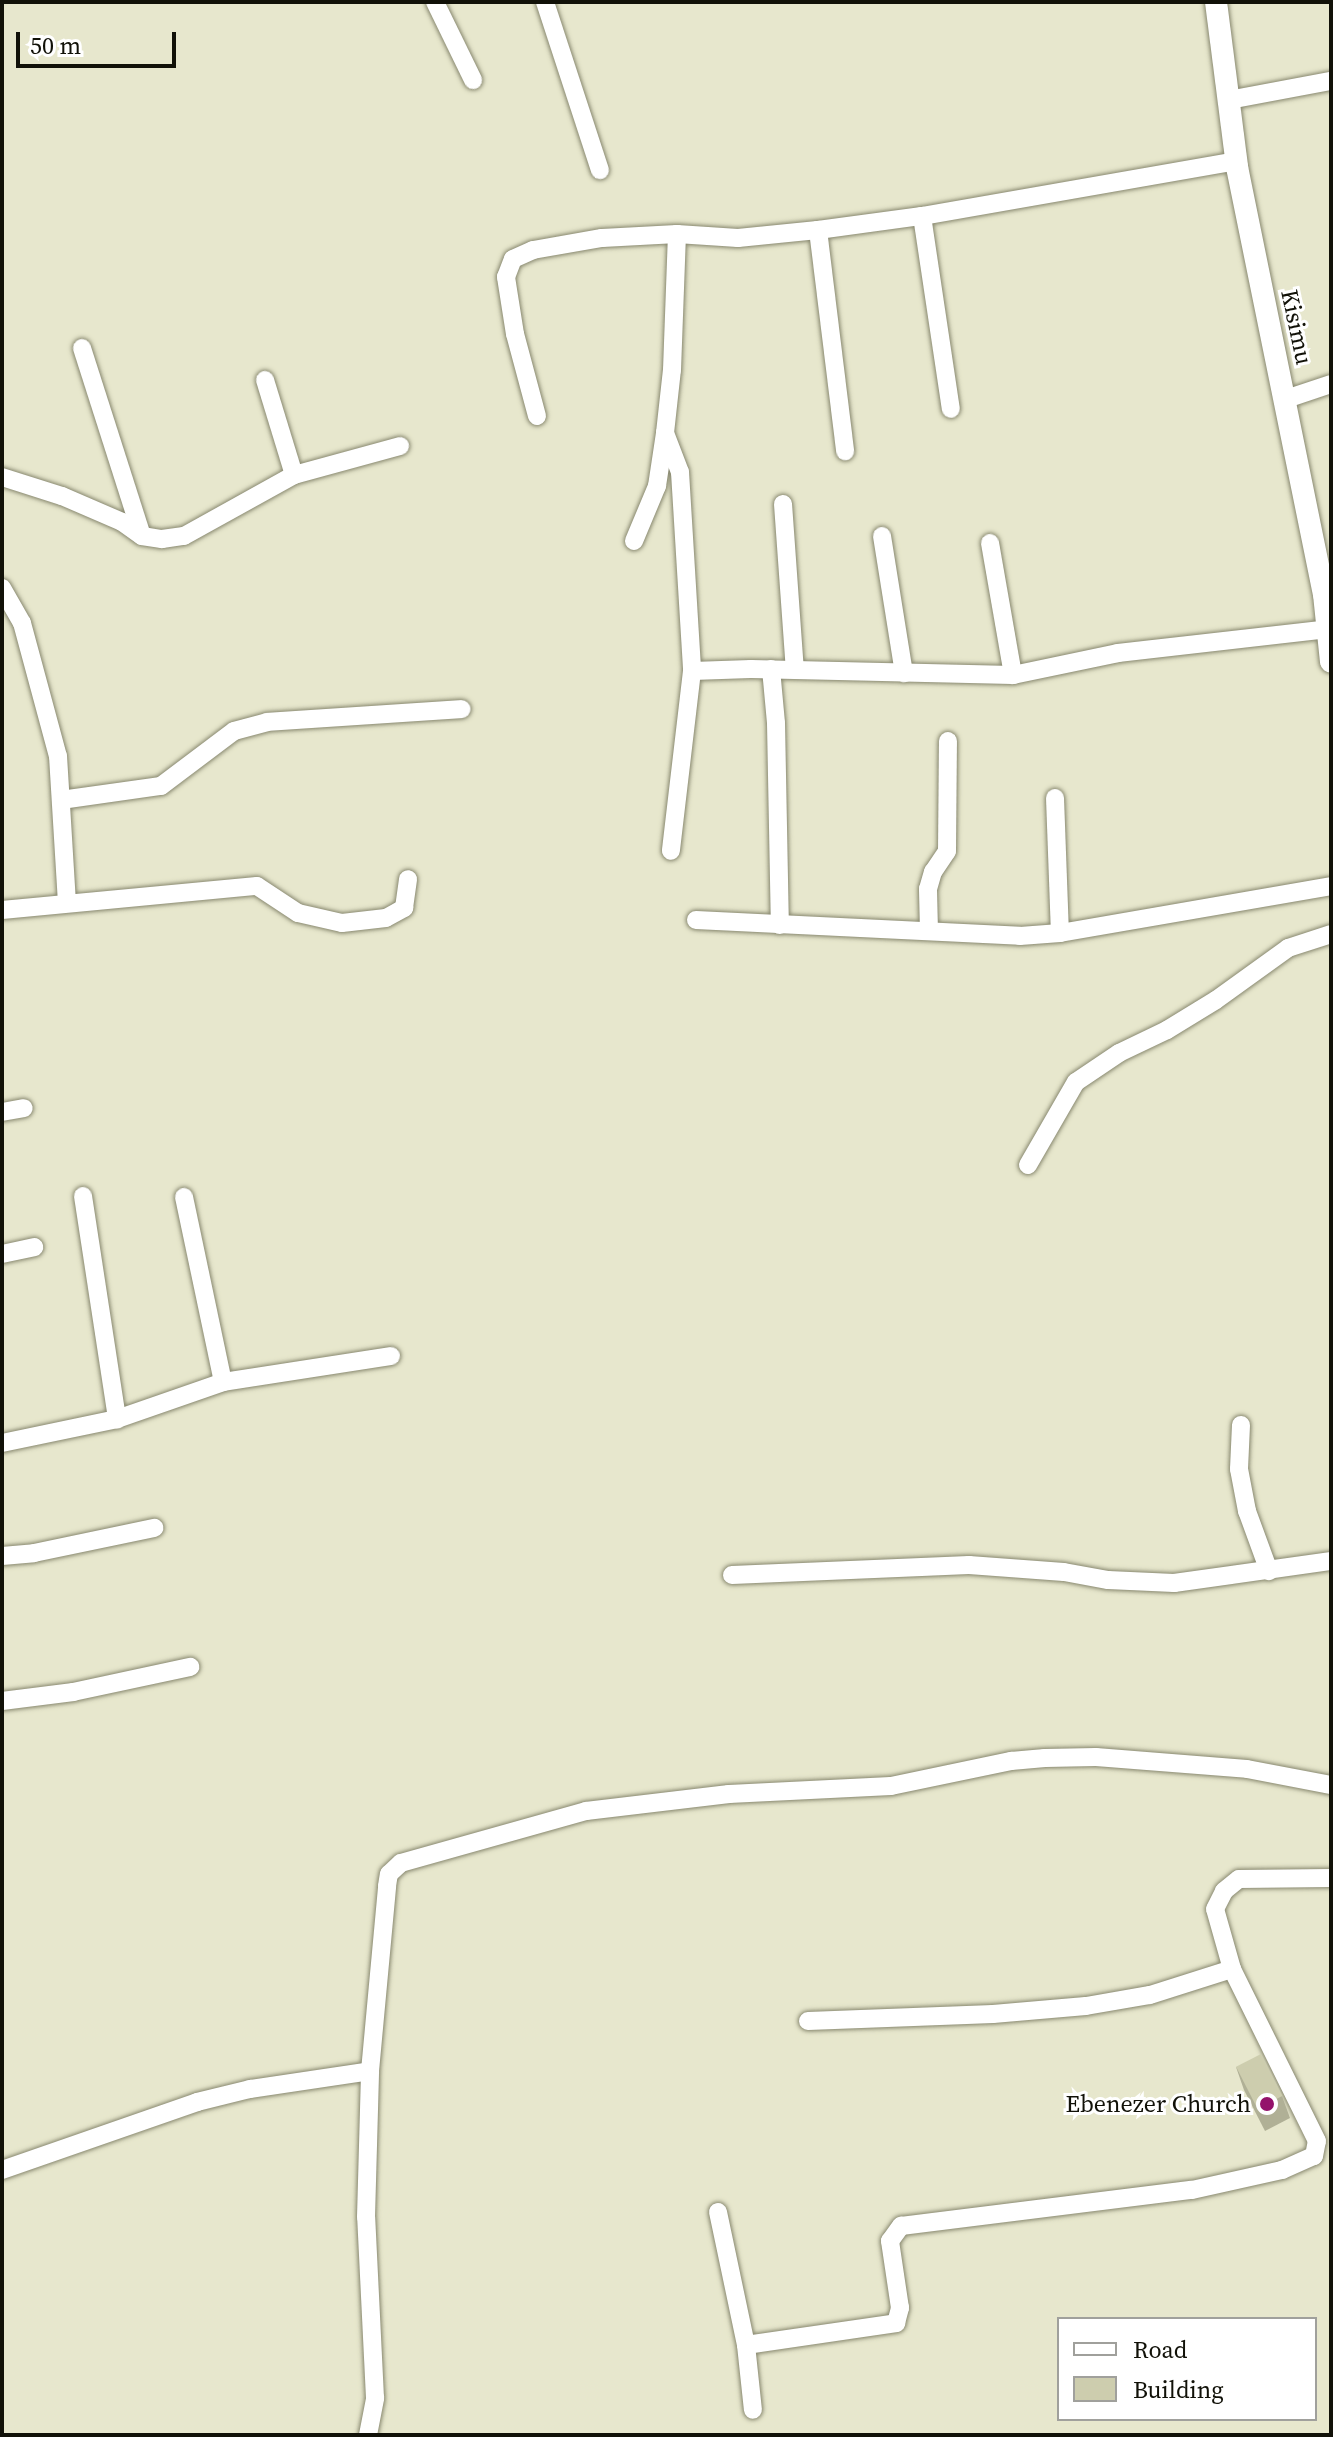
<!DOCTYPE html>
<html>
<head>
<meta charset="utf-8">
<style>
	body { margin:0 }
	#map { position:relative; width:1333px; height:2437px; overflow:hidden; background:#e7e7cd; font-family:"Source Serif 4",serif }
	div>[style] { position:absolute }
	.roads { filter:drop-shadow(0 0 2px #88886f) drop-shadow(0 0 2px #88886f) }
	.minor>* { height:18px; margin:-9px; padding:0 9px; transform-origin:9px; border-radius:9px; background:#fff }
	.tertiary>* { height:22px; margin:-11px; padding:0 11px; transform-origin:11px; border-radius:11px; background:#fff }
	.wall>* { inset:0; background:#b0b096 }
	.building>* { inset:0; background:#cdcdae; transform-origin:0 0 }
	.dots>* { width:22px; height:22px; translate:-50% -50%; box-sizing:border-box; border:4px solid #fff; border-radius:50% }
	span { translate:-50% -50%; white-space:nowrap; text-align:center; line-height:1.15; -webkit-text-stroke:6px #fff; paint-order:stroke }
	.street-label { font-size:24px; color:#111108 }
	.poi-label { font-size:24px; color:#111108 }
	.right { translate:-100% -50%; text-align:right }
	.frame { position:absolute; inset:0; border:4px solid #111108; pointer-events:none }
	.legend { position:absolute; left:1057px; top:2317px; width:260px; height:104px; box-sizing:border-box; background:#fff; border:2px solid #a0a09c; margin:0; padding:10px 14px; list-style:none; font-size:24px; color:#111108 }
	.legend li { display:flex; align-items:center; gap:16px; height:40px }
	.legend b { width:40px; border:2px solid #a0a09c }
	.scale { position:absolute; left:16px; top:32px; width:160px; height:36px; box-sizing:border-box; border:4px solid #111108; border-top:0; padding-left:10px; font-size:24px; line-height:28px; white-space:nowrap; color:#111108; -webkit-text-stroke:6px #fff; paint-order:stroke }
</style>
</head>
<body>
<div id="map">
	<div class="roads">
		<div class="minor">
			<div style="left:435px;top:2px;width:87px;rotate:64deg"></div>
			<div style="left:545px;top:2px;width:177px;rotate:71.9deg"></div>
			<div style="left:1229px;top:100px;width:104px;rotate:-10.6deg"></div>
			<div style="left:922px;top:216px;width:195px;rotate:81.5deg"></div>
			<div style="left:818px;top:230px;width:223px;rotate:83deg"></div>
			<div style="left:82px;top:348px;width:197px;rotate:72.3deg"></div>
			<div style="left:265px;top:380px;width:99px;rotate:73deg"></div>
			<div style="left:1286px;top:399px;width:47px;rotate:-18.4deg"></div>
			<div style="left:537px;top:416px;width:85px;rotate:-105deg"></div>
			<div style="left:515px;top:334px;width:58px;rotate:-99deg"></div>
			<div style="left:506px;top:277px;width:19px;rotate:-69deg"></div>
			<div style="left:513px;top:259px;width:22px;rotate:-24deg"></div>
			<div style="left:533px;top:250px;width:70px;rotate:-9.9deg"></div>
			<div style="left:602px;top:238px;width:75px;rotate:-3.1deg"></div>
			<div style="left:677px;top:234px;width:61px;rotate:3.8deg"></div>
			<div style="left:738px;top:238px;width:80px;rotate:-5.7deg"></div>
			<div style="left:818px;top:230px;width:105px;rotate:-7.7deg"></div>
			<div style="left:922px;top:216px;width:320px;rotate:-9.9deg"></div>
			<div style="left:665px;top:433px;width:42px;rotate:69deg"></div>
			<div style="left:680px;top:472px;width:199px;rotate:86.5deg"></div>
			<div style="left:692px;top:671px;width:181px;rotate:96.7deg"></div>
			<div style="left:2px;top:477px;width:63px;rotate:17.6deg"></div>
			<div style="left:62px;top:496px;width:65px;rotate:23.4deg"></div>
			<div style="left:122px;top:522px;width:24px;rotate:35deg"></div>
			<div style="left:142px;top:536px;width:20px;rotate:9deg"></div>
			<div style="left:162px;top:539px;width:22px;rotate:-8deg"></div>
			<div style="left:184px;top:536px;width:126px;rotate:-29deg"></div>
			<div style="left:294px;top:475px;width:110px;rotate:-15.3deg"></div>
			<div style="left:783px;top:504px;width:166px;rotate:85.9deg"></div>
			<div style="left:882px;top:536px;width:139px;rotate:80.9deg"></div>
			<div style="left:634px;top:541px;width:60px;rotate:-67.3deg"></div>
			<div style="left:657px;top:486px;width:54px;rotate:-81.4deg"></div>
			<div style="left:665px;top:433px;width:63px;rotate:-83.7deg"></div>
			<div style="left:672px;top:370px;width:136px;rotate:-87.9deg"></div>
			<div style="left:990px;top:543px;width:134px;rotate:80.1deg"></div>
			<div style="left:2px;top:588px;width:40px;rotate:60.3deg"></div>
			<div style="left:22px;top:623px;width:138px;rotate:74.9deg"></div>
			<div style="left:58px;top:756px;width:147px;rotate:86.5deg"></div>
			<div style="left:771px;top:669px;width:54px;rotate:84.7deg"></div>
			<div style="left:776px;top:723px;width:202px;rotate:88.9deg"></div>
			<div style="left:692px;top:671px;width:59px;rotate:-1.9deg"></div>
			<div style="left:751px;top:669px;width:262px;rotate:1.3deg"></div>
			<div style="left:1013px;top:675px;width:107px;rotate:-11.8deg"></div>
			<div style="left:1118px;top:653px;width:211px;rotate:-6.5deg"></div>
			<div style="left:1055px;top:798px;width:135px;rotate:87.9deg"></div>
			<div style="left:61px;top:800px;width:101px;rotate:-8deg"></div>
			<div style="left:161px;top:786px;width:91px;rotate:-37deg"></div>
			<div style="left:234px;top:731px;width:34px;rotate:-15deg"></div>
			<div style="left:267px;top:722px;width:195px;rotate:-3.8deg"></div>
			<div style="left:2px;top:910px;width:256px;rotate:-5.4deg"></div>
			<div style="left:257px;top:886px;width:49px;rotate:33.4deg"></div>
			<div style="left:298px;top:913px;width:45px;rotate:12.8deg"></div>
			<div style="left:342px;top:923px;width:44px;rotate:-6.5deg"></div>
			<div style="left:386px;top:918px;width:21px;rotate:-29deg"></div>
			<div style="left:404px;top:908px;width:29px;rotate:-82deg"></div>
			<div style="left:696px;top:920px;width:324px;rotate:2.8deg"></div>
			<div style="left:1020px;top:936px;width:40px;rotate:-4.3deg"></div>
			<div style="left:1060px;top:933px;width:275px;rotate:-9.8deg"></div>
			<div style="left:929px;top:931px;width:42px;rotate:-91.4deg"></div>
			<div style="left:928px;top:889px;width:18px;rotate:-74deg"></div>
			<div style="left:933px;top:872px;width:25px;rotate:-56deg"></div>
			<div style="left:947px;top:851px;width:110px;rotate:-89.5deg"></div>
			<div style="left:2px;top:1112px;width:22px;rotate:-10deg"></div>
			<div style="left:1028px;top:1165px;width:96px;rotate:-60deg"></div>
			<div style="left:1076px;top:1082px;width:52px;rotate:-34deg"></div>
			<div style="left:1119px;top:1053px;width:53px;rotate:-25.6deg"></div>
			<div style="left:1167px;top:1030px;width:57px;rotate:-31.5deg"></div>
			<div style="left:1216px;top:1000px;width:89px;rotate:-35.8deg"></div>
			<div style="left:1288px;top:948px;width:45px;rotate:-18deg"></div>
			<div style="left:83px;top:1196px;width:226px;rotate:81.3deg"></div>
			<div style="left:184px;top:1197px;width:189px;rotate:78.1deg"></div>
			<div style="left:2px;top:1254px;width:33px;rotate:-12deg"></div>
			<div style="left:1241px;top:1425px;width:44px;rotate:92.6deg"></div>
			<div style="left:1239px;top:1469px;width:43px;rotate:79.2deg"></div>
			<div style="left:1247px;top:1511px;width:64px;rotate:69.9deg"></div>
			<div style="left:2px;top:1443px;width:117px;rotate:-11.8deg"></div>
			<div style="left:117px;top:1419px;width:112px;rotate:-19.2deg"></div>
			<div style="left:223px;top:1382px;width:170px;rotate:-8.8deg"></div>
			<div style="left:2px;top:1556px;width:32px;rotate:-5deg"></div>
			<div style="left:34px;top:1553px;width:123px;rotate:-11.8deg"></div>
			<div style="left:732px;top:1575px;width:237px;rotate:-2.4deg"></div>
			<div style="left:969px;top:1565px;width:95px;rotate:4.2deg"></div>
			<div style="left:1064px;top:1572px;width:45px;rotate:10.3deg"></div>
			<div style="left:1108px;top:1580px;width:66px;rotate:2.6deg"></div>
			<div style="left:1174px;top:1583px;width:159px;rotate:-8deg"></div>
			<div style="left:2px;top:1701px;width:72px;rotate:-7.2deg"></div>
			<div style="left:73px;top:1692px;width:120px;rotate:-12.1deg"></div>
			<div style="left:808px;top:2021px;width:185px;rotate:-2.2deg"></div>
			<div style="left:993px;top:2014px;width:93px;rotate:-4.9deg"></div>
			<div style="left:1086px;top:2006px;width:65px;rotate:-9.8deg"></div>
			<div style="left:1150px;top:1995px;width:86px;rotate:-17.6deg"></div>
			<div style="left:2px;top:2170px;width:207px;rotate:-19.2deg"></div>
			<div style="left:197px;top:2102px;width:55px;rotate:-13.8deg"></div>
			<div style="left:250px;top:2089px;width:121px;rotate:-8.5deg"></div>
			<div style="left:718px;top:2212px;width:136px;rotate:78.1deg"></div>
			<div style="left:746px;top:2345px;width:65px;rotate:83.9deg"></div>
			<div style="left:746px;top:2345px;width:152px;rotate:-8.3deg"></div>
			<div style="left:896px;top:2323px;width:16px;rotate:-75deg"></div>
			<div style="left:900px;top:2308px;width:68px;rotate:-98.5deg"></div>
			<div style="left:890px;top:2241px;width:19px;rotate:-54deg"></div>
			<div style="left:901px;top:2226px;width:293px;rotate:-7.1deg"></div>
			<div style="left:1192px;top:2190px;width:92px;rotate:-12.5deg"></div>
			<div style="left:1282px;top:2170px;width:35px;rotate:-24deg"></div>
			<div style="left:1314px;top:2156px;width:15px;rotate:-79deg"></div>
			<div style="left:1317px;top:2141px;width:192px;rotate:-116.3deg"></div>
			<div style="left:1232px;top:1969px;width:62px;rotate:-105.8deg"></div>
			<div style="left:1215px;top:1909px;width:20px;rotate:-63deg"></div>
			<div style="left:1224px;top:1891px;width:19px;rotate:-39deg"></div>
			<div style="left:1239px;top:1879px;width:92px;rotate:-0.6deg"></div>
			<div style="left:368px;top:2435px;width:38px;rotate:-79deg"></div>
			<div style="left:375px;top:2398px;width:181px;rotate:-92.8deg"></div>
			<div style="left:366px;top:2217px;width:146px;rotate:-88.4deg"></div>
			<div style="left:370px;top:2071px;width:186px;rotate:-84.7deg"></div>
			<div style="left:387px;top:1886px;width:12px;rotate:-81deg"></div>
			<div style="left:389px;top:1874px;width:16px;rotate:-43deg"></div>
			<div style="left:401px;top:1863px;width:192px;rotate:-15.7deg"></div>
			<div style="left:586px;top:1811px;width:144px;rotate:-6.8deg"></div>
			<div style="left:729px;top:1794px;width:162px;rotate:-2.8deg"></div>
			<div style="left:891px;top:1786px;width:123px;rotate:-11.8deg"></div>
			<div style="left:1011px;top:1761px;width:34px;rotate:-5deg"></div>
			<div style="left:1045px;top:1758px;width:51px;rotate:-1.1deg"></div>
			<div style="left:1096px;top:1757px;width:151px;rotate:4.5deg"></div>
			<div style="left:1247px;top:1769px;width:86px;rotate:10.8deg"></div>
		</div>
		<div class="tertiary">
			<div style="left:1216px;top:2px;width:166px;rotate:82.7deg"></div>
			<div style="left:1237px;top:167px;width:436px;rotate:78.5deg"></div>
			<div style="left:1324px;top:594px;width:68px;rotate:84.1deg"></div>
		</div>
	</div>
	<div class="wall">
		<div style="clip-path:polygon(1236px 2067px,1282px 2096px,1290px 2118px,1265px 2131px,1244px 2090px)"></div>
	</div>
	<div class="building">
		<div style="left:1261px;top:2054px;width:47px;height:28px;rotate:63deg"></div>
	</div>
	<div class="dots">
		<div style="left:1267px;top:2104px;background:#94126b"></div>
	</div>
	<div class="street-label">
		<span style="left:1297px;top:327px;rotate:78deg">Kisimu</span>
	</div>
	<div class="poi-label">
		<span class="right" style="left:1251px;top:2104px">Ebenezer Church</span>
	</div>
	<div class="frame"></div>
	<ul class="legend">
	<li><b style="height:10px;background:#fff"></b>Road</li>
	<li><b style="height:22px;background:#cdcdae"></b>Building</li>
	</ul>
	<div class="scale">50 m</div>
</div>
</body>
</html>
